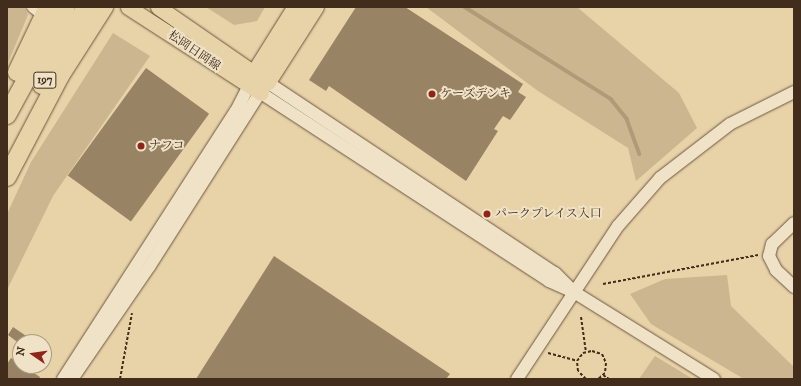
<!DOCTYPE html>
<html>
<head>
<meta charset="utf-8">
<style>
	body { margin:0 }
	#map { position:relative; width:801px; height:386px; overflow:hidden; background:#e8d2a8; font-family:"IM FELL DW Pica","Noto Serif JP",serif }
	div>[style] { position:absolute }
	.green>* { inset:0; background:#ccb690 }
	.stream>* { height:3.5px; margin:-1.75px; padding:0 1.75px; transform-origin:1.75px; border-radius:1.75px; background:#b09a78 }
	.building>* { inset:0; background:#988365; transform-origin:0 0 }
	.path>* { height:2px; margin-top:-1px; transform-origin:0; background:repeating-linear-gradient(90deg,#422d1c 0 3px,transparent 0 5px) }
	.roads { filter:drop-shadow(0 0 1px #6c563f) drop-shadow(0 0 1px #6c563f) }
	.minor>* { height:12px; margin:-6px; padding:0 6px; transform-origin:6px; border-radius:6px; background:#f0e2c6 }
	.major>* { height:15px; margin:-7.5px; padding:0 7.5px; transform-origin:7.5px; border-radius:7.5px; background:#e8d2a8 }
	.highway>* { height:18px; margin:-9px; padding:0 9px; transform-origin:9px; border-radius:9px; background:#e8d2a8 }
	.dots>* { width:11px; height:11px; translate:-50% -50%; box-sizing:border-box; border:2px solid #f0e2c6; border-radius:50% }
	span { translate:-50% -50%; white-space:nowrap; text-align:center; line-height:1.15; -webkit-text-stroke:4px #f0e2c6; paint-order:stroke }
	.shield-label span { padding:1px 3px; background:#f0e2c6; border:1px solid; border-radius:3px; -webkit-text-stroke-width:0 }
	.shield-label { font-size:11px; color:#422d1c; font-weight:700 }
	.street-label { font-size:12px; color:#422d1c }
	.poi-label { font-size:12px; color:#422d1c }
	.left { translate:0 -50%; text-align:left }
	.frame { position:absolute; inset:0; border:8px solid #422d1c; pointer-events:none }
	.north { position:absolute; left:12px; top:334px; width:40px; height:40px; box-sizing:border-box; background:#f0e2c6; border:1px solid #aa9a82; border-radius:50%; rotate:283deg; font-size:11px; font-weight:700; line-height:16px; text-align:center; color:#422d1c }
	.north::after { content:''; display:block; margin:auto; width:14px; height:18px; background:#8f2418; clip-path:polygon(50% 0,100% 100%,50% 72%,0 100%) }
</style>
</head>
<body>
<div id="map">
	<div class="green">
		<div style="clip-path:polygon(7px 7px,24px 7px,28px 15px,7px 65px)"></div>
		<div style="clip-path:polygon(206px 7px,265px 7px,257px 21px,234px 25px)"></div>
		<div style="clip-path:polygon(426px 7px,577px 7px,679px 93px,697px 128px,636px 181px,628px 148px,538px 91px)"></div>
		<div style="clip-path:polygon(113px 33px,150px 56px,53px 196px,7px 290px,7px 214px,31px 162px)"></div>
		<div style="clip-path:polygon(727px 275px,731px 306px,794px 367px,794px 379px,744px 379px,651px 324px,630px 294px,665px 279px)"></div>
		<div style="clip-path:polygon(655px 356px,693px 379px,639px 379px)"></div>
	</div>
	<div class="stream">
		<div style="left:465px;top:7px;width:173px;rotate:32.2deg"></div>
		<div style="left:611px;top:99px;width:26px;rotate:51deg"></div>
		<div style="left:627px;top:119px;width:37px;rotate:70deg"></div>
	</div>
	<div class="building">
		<div style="clip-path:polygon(356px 7px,405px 7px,523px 84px,518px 92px,526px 97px,510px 120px,503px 116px,494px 129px,498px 131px,466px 181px,329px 86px,326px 91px,309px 80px)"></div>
		<div style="left:146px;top:68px;width:78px;height:133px;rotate:36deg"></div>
		<div style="clip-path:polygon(274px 256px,450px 374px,446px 379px,196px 379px)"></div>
		<div style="clip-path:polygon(13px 327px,35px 342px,20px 344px,8px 335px)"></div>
		<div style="clip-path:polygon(11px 358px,40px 377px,39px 379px,7px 379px,7px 364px)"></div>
	</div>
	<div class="path">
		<div style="left:603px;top:284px;width:158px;rotate:-10.6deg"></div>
		<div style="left:581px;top:317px;width:35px;rotate:82deg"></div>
		<div style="left:548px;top:353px;width:30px;rotate:15deg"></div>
		<div style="left:603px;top:375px;width:7px;rotate:34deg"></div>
		<div style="left:120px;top:379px;width:67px;rotate:-79.7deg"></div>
		<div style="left:586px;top:379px;width:11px;rotate:-135deg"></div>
		<div style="left:578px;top:371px;width:10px;rotate:-96deg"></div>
		<div style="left:577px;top:361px;width:10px;rotate:-53deg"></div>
		<div style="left:583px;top:353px;width:9px;rotate:-13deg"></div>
		<div style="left:592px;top:351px;width:10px;rotate:17deg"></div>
		<div style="left:602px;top:354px;width:10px;rotate:66deg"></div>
		<div style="left:606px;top:363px;width:10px;rotate:96deg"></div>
		<div style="left:605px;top:373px;width:9px;rotate:139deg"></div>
	</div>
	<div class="roads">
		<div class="minor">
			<div style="left:33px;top:7px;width:14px;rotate:36deg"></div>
			<div style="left:261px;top:93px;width:344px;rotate:33.1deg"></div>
			<div style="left:549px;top:281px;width:27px;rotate:24deg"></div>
			<div style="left:574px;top:292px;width:165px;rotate:31.9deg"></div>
			<div style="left:794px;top:223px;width:30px;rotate:136deg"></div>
			<div style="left:772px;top:244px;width:12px;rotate:104deg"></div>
			<div style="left:769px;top:256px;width:16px;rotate:63deg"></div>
			<div style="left:776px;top:270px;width:25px;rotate:43deg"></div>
			<div style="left:63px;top:379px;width:319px;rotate:-57.2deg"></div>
			<div style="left:236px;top:111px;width:38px;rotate:-63deg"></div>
			<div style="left:72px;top:379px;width:136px;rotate:-55.5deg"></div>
			<div style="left:149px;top:267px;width:219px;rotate:-57.5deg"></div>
			<div style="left:267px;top:82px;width:346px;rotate:33.6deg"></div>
			<div style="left:555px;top:273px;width:27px;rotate:45deg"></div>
			<div style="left:517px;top:379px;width:183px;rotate:-56.6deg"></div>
			<div style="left:618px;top:226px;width:64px;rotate:-48.8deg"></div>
			<div style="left:660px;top:178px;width:88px;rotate:-37.6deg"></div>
			<div style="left:730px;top:124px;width:72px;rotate:-26.6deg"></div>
		</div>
		<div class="major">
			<div style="left:128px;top:7px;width:158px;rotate:32.9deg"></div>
			<div style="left:158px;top:7px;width:129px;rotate:34.6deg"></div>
		</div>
		<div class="highway">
			<div style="left:17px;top:72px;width:72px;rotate:-64.5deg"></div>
			<div style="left:255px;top:74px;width:79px;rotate:-57.9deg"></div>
			<div style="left:267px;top:82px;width:89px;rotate:-57.4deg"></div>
			<div style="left:42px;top:85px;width:90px;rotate:-60.6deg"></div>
			<div style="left:7px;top:115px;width:123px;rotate:-61.4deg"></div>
			<div style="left:7px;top:177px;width:114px;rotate:-62.3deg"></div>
			<div style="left:60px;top:76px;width:82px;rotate:-57.5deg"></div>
		</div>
	</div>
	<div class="dots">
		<div style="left:432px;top:94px;background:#8f2418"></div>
		<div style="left:141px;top:146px;background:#8f2418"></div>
		<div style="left:487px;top:214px;background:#8f2418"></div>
	</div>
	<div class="shield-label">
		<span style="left:45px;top:80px">197</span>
	</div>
	<div class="street-label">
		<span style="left:194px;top:51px;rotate:34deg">松岡日岡線</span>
	</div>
	<div class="poi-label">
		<span class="left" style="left:440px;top:94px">ケーズデンキ</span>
		<span class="left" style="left:149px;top:146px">ナフコ</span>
		<span class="left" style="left:495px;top:214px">パークプレイス入口</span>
	</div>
	<div class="frame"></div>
	<div class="north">N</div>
</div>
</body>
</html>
